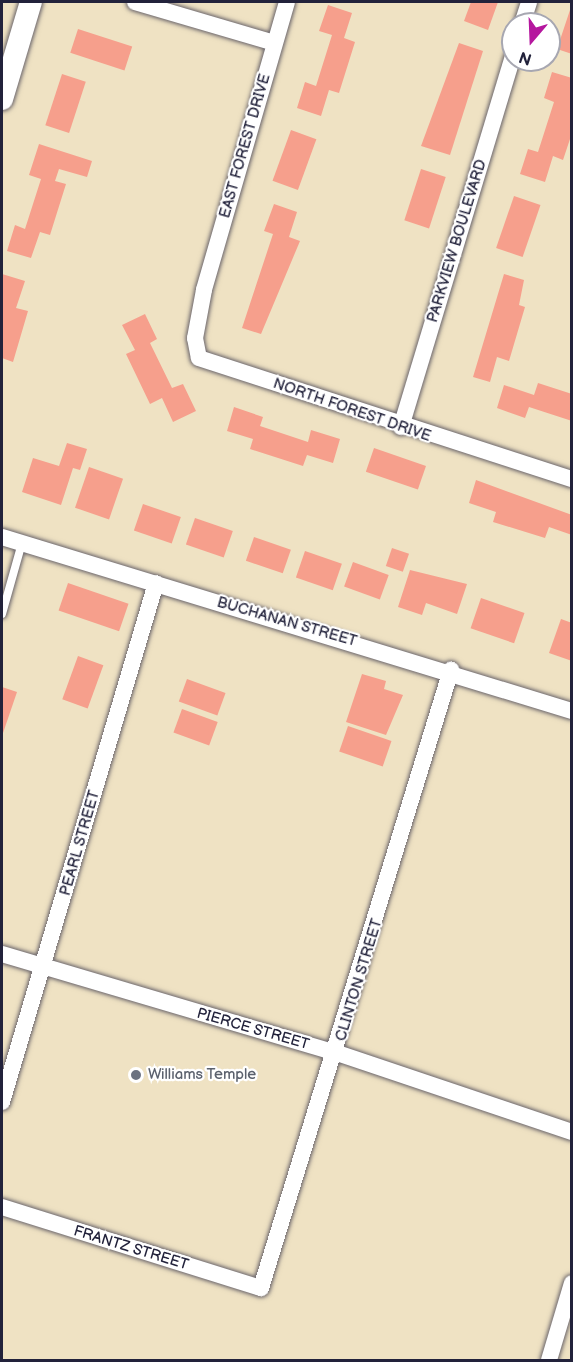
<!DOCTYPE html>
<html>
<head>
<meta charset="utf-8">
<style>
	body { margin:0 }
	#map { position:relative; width:573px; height:1362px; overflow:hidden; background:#efe2c3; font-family:"Balsamiq Sans",sans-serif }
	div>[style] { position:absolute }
	.building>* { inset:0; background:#f69f8c; transform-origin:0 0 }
	.roads { filter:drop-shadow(0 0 2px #6a656b) drop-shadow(0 0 2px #6a656b) }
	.lane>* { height:8px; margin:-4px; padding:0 4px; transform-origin:4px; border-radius:4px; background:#fff }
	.street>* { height:16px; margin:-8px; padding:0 8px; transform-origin:8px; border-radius:8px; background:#fff }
	.secondary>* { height:22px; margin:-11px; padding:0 11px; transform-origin:11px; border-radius:11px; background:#fff }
	.dots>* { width:16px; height:16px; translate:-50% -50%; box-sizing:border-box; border:3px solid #fff; border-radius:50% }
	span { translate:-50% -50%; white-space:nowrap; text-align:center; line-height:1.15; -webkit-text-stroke:4.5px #fff; paint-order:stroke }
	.street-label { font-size:15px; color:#22223b }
	.worship-label { font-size:15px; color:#5b616d }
	.left { translate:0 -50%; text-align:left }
	.frame { position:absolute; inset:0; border:3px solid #22223b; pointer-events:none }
	.north { position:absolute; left:501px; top:12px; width:60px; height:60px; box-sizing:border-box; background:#fff; border:2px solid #a7a7b1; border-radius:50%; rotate:199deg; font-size:16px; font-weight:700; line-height:24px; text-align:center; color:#22223b }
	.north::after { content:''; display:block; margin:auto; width:21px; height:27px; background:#b5179e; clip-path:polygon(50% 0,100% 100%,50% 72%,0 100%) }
</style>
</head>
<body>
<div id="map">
	<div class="building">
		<div style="clip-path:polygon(471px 2px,498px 2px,488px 30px,464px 21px)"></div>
		<div style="clip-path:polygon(328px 5px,352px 13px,344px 38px,355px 42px,339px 93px,329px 90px,321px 116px,297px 108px,305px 82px,316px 86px,332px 35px,319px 31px)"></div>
		<div style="clip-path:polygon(571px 7px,572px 7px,572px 54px,557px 49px)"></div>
		<div style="left:78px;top:29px;width:57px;height:25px;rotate:18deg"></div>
		<div style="clip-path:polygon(459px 43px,483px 51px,450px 155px,421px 146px)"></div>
		<div style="clip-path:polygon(552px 72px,572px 78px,572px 133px,563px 160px,553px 156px,545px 182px,520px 174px,528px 149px,538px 152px,554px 102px,544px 98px)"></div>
		<div style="left:62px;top:74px;width:25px;height:54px;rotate:18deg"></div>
		<div style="left:291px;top:130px;width:27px;height:54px;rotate:20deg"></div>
		<div style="clip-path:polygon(39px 144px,92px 161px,87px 177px,59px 169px,55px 181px,66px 184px,50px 235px,40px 232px,31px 258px,7px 251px,15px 225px,25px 229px,41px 179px,29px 175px)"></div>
		<div style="left:421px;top:169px;width:26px;height:54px;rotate:18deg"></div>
		<div style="left:514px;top:196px;width:28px;height:55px;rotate:19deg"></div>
		<div style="clip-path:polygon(274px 204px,297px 212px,289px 237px,300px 241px,261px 334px,242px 328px,273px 234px,264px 231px)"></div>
		<div style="clip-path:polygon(2px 274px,25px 281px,16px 308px,28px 311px,13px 362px,2px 358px)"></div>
		<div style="clip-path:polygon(504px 274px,524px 280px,519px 305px,525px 307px,509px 361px,497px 357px,490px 382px,473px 377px)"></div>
		<div style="clip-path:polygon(145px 314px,157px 339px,150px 343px,172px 388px,183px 384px,196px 411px,173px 422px,162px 398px,150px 404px,126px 354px,135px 350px,122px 325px)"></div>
		<div style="clip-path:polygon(538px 383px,572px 394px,572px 421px,529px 407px,525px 418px,497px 408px,504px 385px,534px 395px)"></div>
		<div style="clip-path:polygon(234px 407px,263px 417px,260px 426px,308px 442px,311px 430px,340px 439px,333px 463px,307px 455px,303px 466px,250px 449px,253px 439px,227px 431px)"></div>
		<div style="clip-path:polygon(67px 443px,87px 449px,80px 470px,73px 468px,61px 505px,22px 492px,33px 458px,59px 466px)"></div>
		<div style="left:374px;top:448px;width:55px;height:25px;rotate:19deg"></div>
		<div style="left:89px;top:467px;width:36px;height:43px;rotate:19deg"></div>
		<div style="clip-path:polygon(476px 480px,572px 515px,572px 535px,549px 527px,545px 538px,493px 522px,496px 512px,469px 503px)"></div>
		<div style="left:143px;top:504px;width:40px;height:28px;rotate:19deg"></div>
		<div style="left:195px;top:518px;width:40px;height:28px;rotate:19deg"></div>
		<div style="left:254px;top:537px;width:39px;height:25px;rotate:19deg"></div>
		<div style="left:392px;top:548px;width:18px;height:19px;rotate:19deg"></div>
		<div style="left:305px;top:551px;width:39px;height:28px;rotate:19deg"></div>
		<div style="left:353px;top:562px;width:38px;height:26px;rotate:20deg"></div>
		<div style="clip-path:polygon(410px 570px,467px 584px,457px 614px,426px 603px,422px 615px,398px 607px)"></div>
		<div style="left:68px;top:583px;width:64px;height:29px;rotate:19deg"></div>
		<div style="left:481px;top:598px;width:46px;height:32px;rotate:19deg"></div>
		<div style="clip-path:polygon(561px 619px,572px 623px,572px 661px,549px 653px)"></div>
		<div style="left:78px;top:656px;width:27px;height:46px;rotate:20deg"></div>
		<div style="clip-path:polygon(362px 674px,386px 681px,384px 689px,403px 695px,386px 735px,346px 722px)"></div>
		<div style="left:187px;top:679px;width:41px;height:24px;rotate:20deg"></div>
		<div style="clip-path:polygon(2px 687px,17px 692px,2px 736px)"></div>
		<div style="left:182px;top:709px;width:38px;height:25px;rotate:20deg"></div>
		<div style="left:348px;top:726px;width:46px;height:27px;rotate:19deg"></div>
	</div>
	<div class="roads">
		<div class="lane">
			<div style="left:2px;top:614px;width:74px;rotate:-74.3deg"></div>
		</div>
		<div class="street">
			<div style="left:135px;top:2px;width:145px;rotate:16.4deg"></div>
			<div style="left:287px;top:2px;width:300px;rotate:106.1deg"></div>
			<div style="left:204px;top:290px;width:49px;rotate:100.6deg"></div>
			<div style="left:195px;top:338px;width:20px;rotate:79deg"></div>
			<div style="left:199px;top:358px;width:392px;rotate:18deg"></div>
			<div style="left:522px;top:24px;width:23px;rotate:-72deg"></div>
			<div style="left:401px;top:427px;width:388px;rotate:-73.2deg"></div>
			<div style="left:2px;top:537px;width:596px;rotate:16.98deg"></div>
			<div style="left:2px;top:954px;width:349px;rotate:16.5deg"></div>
			<div style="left:337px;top:1053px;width:248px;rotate:18.6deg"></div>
			<div style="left:2px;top:1102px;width:541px;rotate:-73.47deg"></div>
			<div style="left:2px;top:1207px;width:271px;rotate:17.4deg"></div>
			<div style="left:261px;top:1288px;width:647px;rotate:-72.91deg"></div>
			<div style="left:549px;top:1360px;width:80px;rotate:-73.4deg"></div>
		</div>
		<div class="secondary">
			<div style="left:2px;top:99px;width:101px;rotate:-73.4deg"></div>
		</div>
	</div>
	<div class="dots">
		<div style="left:136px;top:1075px;background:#6b7280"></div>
	</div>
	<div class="street-label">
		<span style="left:245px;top:146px;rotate:-74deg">EAST FOREST DRIVE</span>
		<span style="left:457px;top:241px;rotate:-73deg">PARKVIEW BOULEVARD</span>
		<span style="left:352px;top:410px;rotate:19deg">NORTH FOREST DRIVE</span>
		<span style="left:287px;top:622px;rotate:16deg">BUCHANAN STREET</span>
		<span style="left:80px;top:843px;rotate:-74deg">PEARL STREET</span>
		<span style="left:359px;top:980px;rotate:-73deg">CLINTON STREET</span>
		<span style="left:253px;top:1029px;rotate:16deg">PIERCE STREET</span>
		<span style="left:131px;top:1248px;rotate:17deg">FRANTZ STREET</span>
	</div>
	<div class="worship-label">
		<span class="left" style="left:148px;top:1075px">Williams Temple</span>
	</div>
	<div class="frame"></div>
	<div class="north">N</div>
</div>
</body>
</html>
